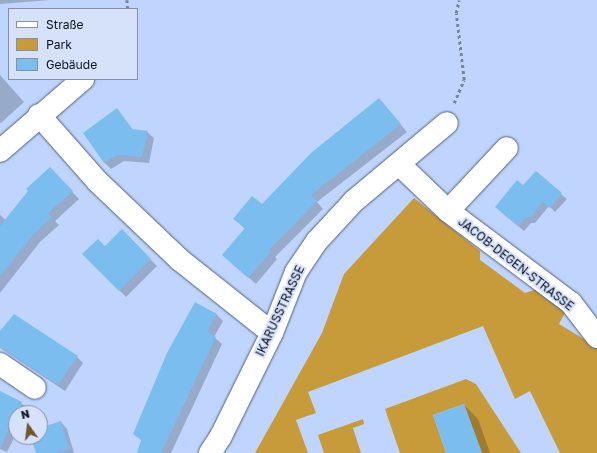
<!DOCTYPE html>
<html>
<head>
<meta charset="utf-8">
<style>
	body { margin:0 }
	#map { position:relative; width:597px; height:453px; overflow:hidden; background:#bfd5fd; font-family:"Golos Text",sans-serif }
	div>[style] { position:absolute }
	.green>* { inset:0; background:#c79a3a }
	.shadow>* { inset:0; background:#0003 }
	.building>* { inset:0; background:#7cbdef }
	.path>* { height:2.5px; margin-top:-1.25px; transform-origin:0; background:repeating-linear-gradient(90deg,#7584a1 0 3px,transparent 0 6px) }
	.roads { filter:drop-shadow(0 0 1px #4e6183) drop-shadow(0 0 1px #4e6183) }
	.minor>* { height:22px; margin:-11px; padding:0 11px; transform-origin:11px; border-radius:11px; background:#fff }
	span { translate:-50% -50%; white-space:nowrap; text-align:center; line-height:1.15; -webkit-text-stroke:4px #d5e2fa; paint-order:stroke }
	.street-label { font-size:12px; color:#0d1422 }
	.legend { position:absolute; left:8px; top:8px; width:130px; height:72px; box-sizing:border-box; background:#d5e2fa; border:1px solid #8590a4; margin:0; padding:5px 7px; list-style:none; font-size:12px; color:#0d1422 }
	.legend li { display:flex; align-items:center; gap:8px; height:20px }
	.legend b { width:20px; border:1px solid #8590a4 }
	.north { position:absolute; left:8px; top:405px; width:40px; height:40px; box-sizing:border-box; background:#d5e2fa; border:1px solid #8590a4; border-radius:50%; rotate:346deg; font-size:11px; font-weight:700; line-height:16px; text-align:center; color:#0d1422 }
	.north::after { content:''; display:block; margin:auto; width:14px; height:18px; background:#6f5728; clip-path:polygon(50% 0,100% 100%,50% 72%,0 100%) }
</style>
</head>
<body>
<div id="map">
	<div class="green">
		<div style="clip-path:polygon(414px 198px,480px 251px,480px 260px,525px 293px,537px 289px,566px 311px,559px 324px,597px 347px,597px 453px,560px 453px,530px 391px,515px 399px,483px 326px,308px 392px,316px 413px,296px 420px,308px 453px,255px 453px,322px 333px,344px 274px)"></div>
		<div style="clip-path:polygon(466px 379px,476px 384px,521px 453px,482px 453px,464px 404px,433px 415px,446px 453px,400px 453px,385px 409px)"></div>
		<div style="clip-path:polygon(363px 419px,364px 424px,353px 428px,361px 453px,324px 453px,318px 435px)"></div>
	</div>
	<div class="shadow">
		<div style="clip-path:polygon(0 0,50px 0,0 4px)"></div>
		<div style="clip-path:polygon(0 75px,24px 102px,1px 123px,0 122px)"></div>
		<div style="clip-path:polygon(385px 106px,407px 132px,317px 202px,323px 209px,275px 257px,277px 259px,256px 284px,230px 261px,245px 229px,234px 218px,262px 205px)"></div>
		<div style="clip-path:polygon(117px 109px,133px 130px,147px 132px,154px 138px,149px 163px,124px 161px,111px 169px,104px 162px)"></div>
		<div style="clip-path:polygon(57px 176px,79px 199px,55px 221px,59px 225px,40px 242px,0 293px,0 215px,6px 220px)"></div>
		<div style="clip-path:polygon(523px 187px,561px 194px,567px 199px,555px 212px,549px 206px,535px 223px,531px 223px,524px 231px,501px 212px)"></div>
		<div style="clip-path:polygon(122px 231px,157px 266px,126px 297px,83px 254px,105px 247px)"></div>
		<div style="clip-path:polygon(216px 314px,223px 321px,214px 337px,222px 344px,171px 453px,158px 453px,134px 434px)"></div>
		<div style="clip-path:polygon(0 333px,77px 357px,83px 363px,65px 391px,0 348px)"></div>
		<div style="clip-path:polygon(0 392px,21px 403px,28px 409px,26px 413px,16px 413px,16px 434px,7px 452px,0 449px)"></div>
		<div style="clip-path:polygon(464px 405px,478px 419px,490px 453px,447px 453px)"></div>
		<div style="clip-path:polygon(61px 422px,67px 429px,74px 453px,37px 453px,32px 437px,40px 437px,40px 429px)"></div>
	</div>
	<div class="building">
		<div style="clip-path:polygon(379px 98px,401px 124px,311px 195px,317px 201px,269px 250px,271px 252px,248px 278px,222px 255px,245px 228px,233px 219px,252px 196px,262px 204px,311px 153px)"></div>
		<div style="clip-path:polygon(117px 108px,132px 129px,148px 131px,142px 157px,117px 155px,104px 163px,83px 133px)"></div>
		<div style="clip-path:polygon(50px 167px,73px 191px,48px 213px,52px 217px,33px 235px,0 276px,0 226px,28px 191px,26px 189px)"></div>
		<div style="clip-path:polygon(536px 171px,562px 193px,550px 208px,543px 202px,530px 218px,525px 218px,518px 226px,495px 207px,517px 180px,523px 185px)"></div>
		<div style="clip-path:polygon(122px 229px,151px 259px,119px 291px,82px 254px,98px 239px,105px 246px)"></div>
		<div style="clip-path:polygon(195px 302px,217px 314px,207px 332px,216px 337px,161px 453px,137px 453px,141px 440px,133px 434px,167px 353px)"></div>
		<div style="clip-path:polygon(14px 314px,78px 356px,58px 385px,0 347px,0 331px)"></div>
		<div style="clip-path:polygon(0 391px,22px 402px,0 448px)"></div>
		<div style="clip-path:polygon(464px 404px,482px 453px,446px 453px,433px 415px)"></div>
		<div style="clip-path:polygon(61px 421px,69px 449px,55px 453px,36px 453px,31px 437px,40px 437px,40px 428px)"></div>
	</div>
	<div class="path">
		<div style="left:127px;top:0;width:9px;rotate:84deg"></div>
		<div style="left:454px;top:103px;width:25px;rotate:-67deg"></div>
		<div style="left:464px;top:80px;width:67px;rotate:-96.8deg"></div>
		<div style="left:456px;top:13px;width:13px;rotate:-77deg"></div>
	</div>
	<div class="roads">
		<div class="minor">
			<div style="left:39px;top:115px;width:88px;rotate:48.7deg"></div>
			<div style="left:97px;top:181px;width:115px;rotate:43.6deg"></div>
			<div style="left:180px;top:260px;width:117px;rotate:38.4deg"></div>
			<div style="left:0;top:151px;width:110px;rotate:-40.9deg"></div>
			<div style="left:400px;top:165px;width:66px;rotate:43.8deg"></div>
			<div style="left:448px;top:211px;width:154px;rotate:36.8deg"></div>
			<div style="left:571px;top:303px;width:43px;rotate:52.6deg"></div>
			<div style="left:448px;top:211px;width:86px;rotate:-46.9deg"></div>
			<div style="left:0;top:364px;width:42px;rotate:34.4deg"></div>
			<div style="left:210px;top:453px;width:20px;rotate:-57deg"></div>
			<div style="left:221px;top:436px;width:115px;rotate:-63.7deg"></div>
			<div style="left:272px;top:333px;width:66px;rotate:-68.5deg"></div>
			<div style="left:296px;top:272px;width:37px;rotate:-56deg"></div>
			<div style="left:317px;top:241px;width:54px;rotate:-47.2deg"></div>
			<div style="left:354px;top:201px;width:121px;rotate:-40deg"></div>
		</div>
	</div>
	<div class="street-label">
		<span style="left:516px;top:264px;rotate:38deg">JACOB-DEGEN-STRASSE</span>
		<span style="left:280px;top:311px;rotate:-65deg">IKARUSSTRASSE</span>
	</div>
	<ul class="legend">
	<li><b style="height:5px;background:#fff"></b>Straße</li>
	<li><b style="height:11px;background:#c79a3a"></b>Park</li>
	<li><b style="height:11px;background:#7cbdef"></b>Gebäude</li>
	</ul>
	<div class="north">N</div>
</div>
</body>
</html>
